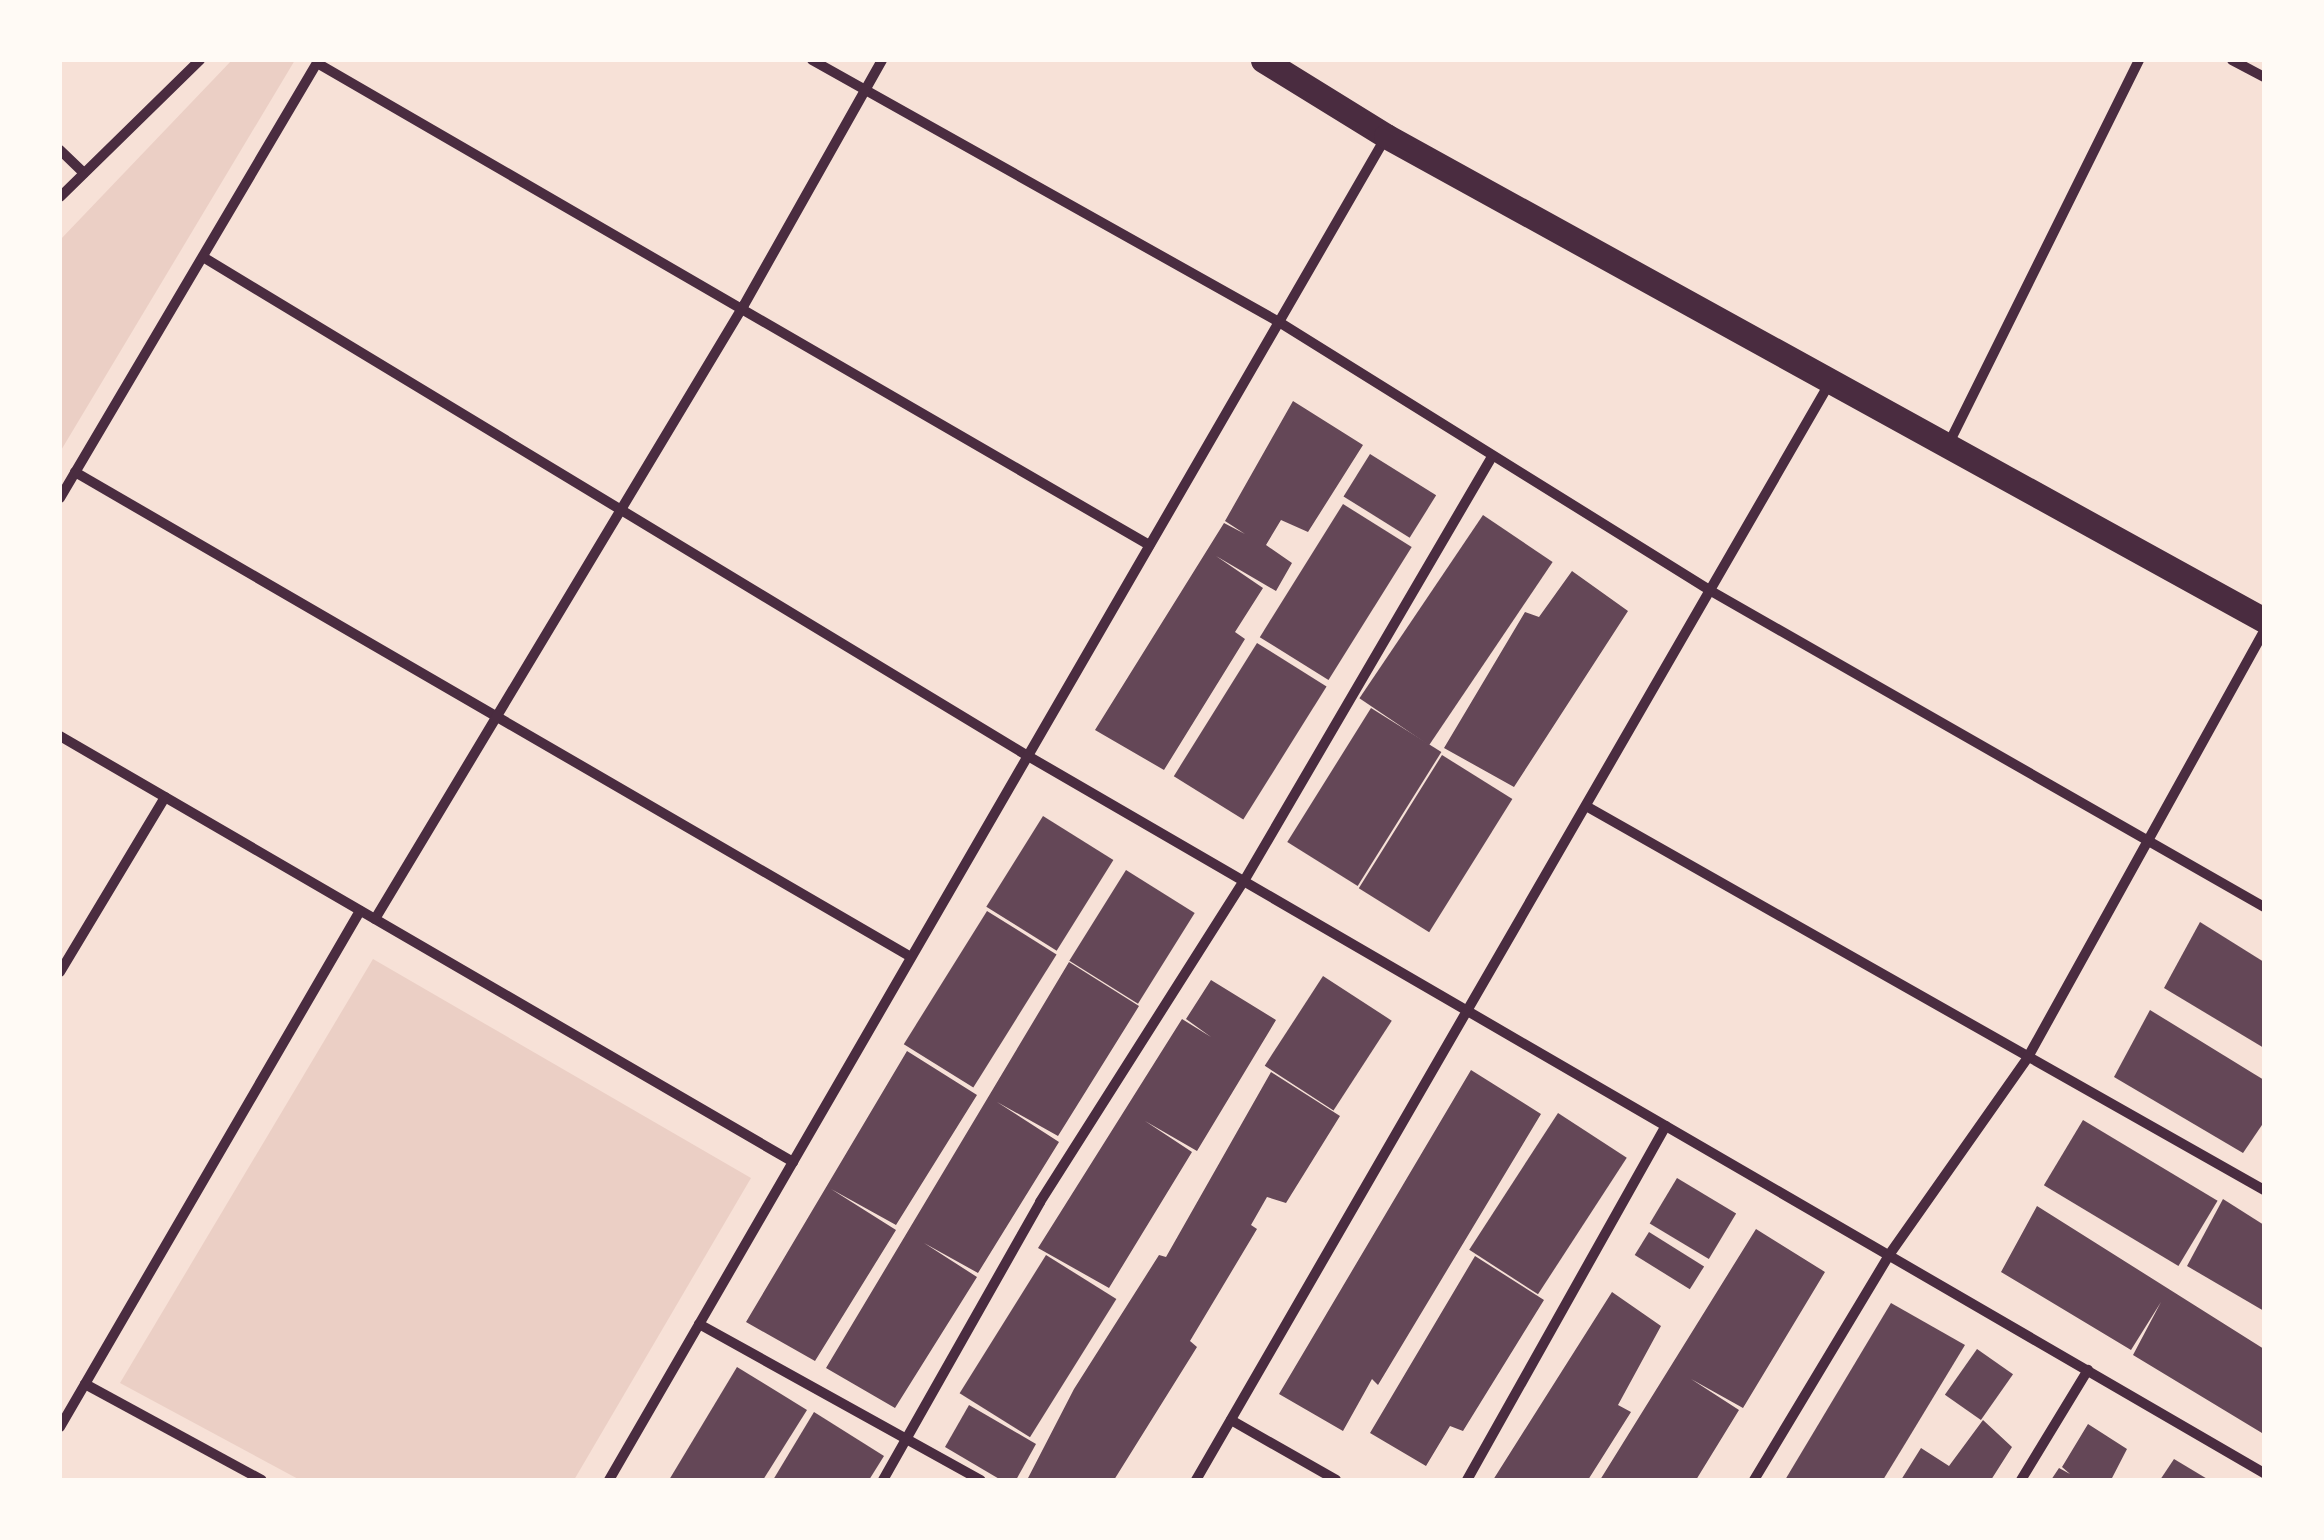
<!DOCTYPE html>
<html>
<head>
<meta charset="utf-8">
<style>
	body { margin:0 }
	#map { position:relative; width:2324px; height:1540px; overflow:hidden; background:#f7e1d7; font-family:Ubuntu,sans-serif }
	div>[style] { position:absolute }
	.green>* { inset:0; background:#ebcfc5 }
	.building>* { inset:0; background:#644757; transform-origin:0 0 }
	.minor>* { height:10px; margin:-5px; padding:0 5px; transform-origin:5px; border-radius:5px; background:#4a2c40 }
	.primary>* { height:25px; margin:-12.5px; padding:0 12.5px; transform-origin:12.5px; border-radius:12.5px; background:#4a2c40 }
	span { translate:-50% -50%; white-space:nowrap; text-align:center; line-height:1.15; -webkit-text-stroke:8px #fffaf5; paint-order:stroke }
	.frame { position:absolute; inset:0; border:62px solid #fffaf5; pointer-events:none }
</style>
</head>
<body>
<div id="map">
	<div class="green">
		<div style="clip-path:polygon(232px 60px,295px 60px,60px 452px,60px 240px)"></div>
		<div style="clip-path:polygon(373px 959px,751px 1178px,574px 1480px,300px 1480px,120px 1383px)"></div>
	</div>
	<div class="building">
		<div style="clip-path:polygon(1293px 401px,1363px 445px,1308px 532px,1281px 520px,1266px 545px,1292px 563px,1276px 591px,1216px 556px,1263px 588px,1235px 632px,1245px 639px,1164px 770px,1095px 730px,1224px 523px,1245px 534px,1225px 521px)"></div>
		<div style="left:1370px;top:454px;width:78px;height:50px;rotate:32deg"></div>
		<div style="left:1343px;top:504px;width:81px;height:157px;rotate:32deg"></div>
		<div style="left:1483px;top:515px;width:84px;height:221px;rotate:34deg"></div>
		<div style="clip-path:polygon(1572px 571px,1628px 611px,1514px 787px,1444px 748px,1525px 612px,1539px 617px)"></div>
		<div style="left:1257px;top:643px;width:82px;height:157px;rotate:32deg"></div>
		<div style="left:1371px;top:708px;width:83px;height:158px;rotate:32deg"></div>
		<div style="left:1442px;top:755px;width:83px;height:157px;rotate:32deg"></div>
		<div style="left:1043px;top:816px;width:83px;height:107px;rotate:32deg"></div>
		<div style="left:1126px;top:870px;width:81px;height:107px;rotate:32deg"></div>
		<div style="left:987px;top:911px;width:82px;height:157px;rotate:32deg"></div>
		<div style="clip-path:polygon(2200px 922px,2264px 962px,2264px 1048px,2164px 988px)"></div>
		<div style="clip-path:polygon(1069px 962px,1139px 1006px,1058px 1136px,997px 1102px,1059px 1142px,978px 1273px,924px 1243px,977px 1277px,895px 1408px,826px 1368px)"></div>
		<div style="left:1323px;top:976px;width:82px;height:107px;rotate:33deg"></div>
		<div style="clip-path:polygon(1211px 980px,1276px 1020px,1197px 1151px,1145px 1121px,1192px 1152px,1109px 1288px,1038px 1248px,1182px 1019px,1211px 1037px,1186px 1019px)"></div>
		<div style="clip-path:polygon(2150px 1010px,2264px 1080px,2264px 1122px,2243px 1153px,2114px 1077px)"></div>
		<div style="clip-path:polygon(907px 1051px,977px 1095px,896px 1225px,831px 1189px,896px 1230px,815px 1361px,746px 1322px)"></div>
		<div style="clip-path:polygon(1471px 1070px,1541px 1114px,1378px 1385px,1372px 1379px,1343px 1431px,1279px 1394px)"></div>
		<div style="clip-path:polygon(1271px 1072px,1340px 1116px,1286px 1203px,1267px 1197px,1251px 1225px,1257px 1229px,1190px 1341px,1197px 1347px,1114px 1480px,1027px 1480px,1074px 1389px,1159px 1255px,1166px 1257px)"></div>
		<div style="left:1558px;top:1113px;width:82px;height:163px;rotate:33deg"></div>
		<div style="left:2083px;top:1120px;width:157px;height:76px;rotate:31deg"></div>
		<div style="left:1677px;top:1178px;width:69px;height:53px;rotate:31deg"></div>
		<div style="clip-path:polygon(2223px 1199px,2264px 1225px,2264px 1311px,2187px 1266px)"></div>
		<div style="clip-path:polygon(2037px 1206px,2264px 1349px,2262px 1433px,2133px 1355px,2161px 1302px,2131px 1350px,2001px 1272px)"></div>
		<div style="clip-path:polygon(1756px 1229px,1825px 1272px,1743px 1408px,1691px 1379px,1739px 1410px,1696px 1480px,1600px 1480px)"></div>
		<div style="left:1649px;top:1232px;width:65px;height:27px;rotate:32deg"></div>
		<div style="left:1046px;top:1255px;width:83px;height:163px;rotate:32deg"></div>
		<div style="clip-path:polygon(1475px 1256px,1544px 1300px,1463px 1431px,1450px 1426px,1426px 1466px,1370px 1433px)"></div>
		<div style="clip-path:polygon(1612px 1292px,1661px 1326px,1618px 1405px,1631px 1412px,1588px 1480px,1493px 1480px)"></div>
		<div style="clip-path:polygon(1891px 1303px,1965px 1345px,1905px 1444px,1883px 1480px,1785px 1480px)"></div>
		<div style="left:1977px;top:1349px;width:44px;height:56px;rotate:35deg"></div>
		<div style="clip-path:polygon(737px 1367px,807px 1410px,763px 1480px,669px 1480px)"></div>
		<div style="clip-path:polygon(969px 1405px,1036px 1444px,1016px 1480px,1001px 1480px,945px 1447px)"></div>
		<div style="clip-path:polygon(814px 1412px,884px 1456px,869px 1480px,773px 1480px)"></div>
		<div style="clip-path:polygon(1983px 1420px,2012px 1447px,1991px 1480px,1901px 1480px,1921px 1448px,1949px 1466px)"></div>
		<div style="clip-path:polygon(2088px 1424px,2127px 1449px,2111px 1480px,2051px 1480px,2059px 1468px,2070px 1474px,2062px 1467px)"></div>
		<div style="clip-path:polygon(2174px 1459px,2209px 1480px,2160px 1480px)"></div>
	</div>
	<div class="minor">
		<div style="left:812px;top:60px;width:535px;rotate:29.29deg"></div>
		<div style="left:1279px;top:322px;width:509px;rotate:31.91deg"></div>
		<div style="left:1711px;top:591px;width:637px;rotate:29.74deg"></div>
		<div style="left:2232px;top:60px;width:36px;rotate:28deg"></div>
		<div style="left:317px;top:63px;width:962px;rotate:30.08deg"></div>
		<div style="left:60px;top:150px;width:33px;rotate:44deg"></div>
		<div style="left:60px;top:197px;width:196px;rotate:-44.4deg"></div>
		<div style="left:203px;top:257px;width:964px;rotate:31.17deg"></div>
		<div style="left:1028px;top:756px;width:1429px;rotate:30.12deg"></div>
		<div style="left:1948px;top:445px;width:430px;rotate:-63.6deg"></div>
		<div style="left:75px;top:472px;width:966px;rotate:30.12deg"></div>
		<div style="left:60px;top:498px;width:507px;rotate:-59.44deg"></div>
		<div style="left:60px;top:736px;width:848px;rotate:30.16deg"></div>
		<div style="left:1586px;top:806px;width:779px;rotate:29.53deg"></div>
		<div style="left:375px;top:919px;width:716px;rotate:-59deg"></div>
		<div style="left:744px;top:305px;width:281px;rotate:-60.6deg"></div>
		<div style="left:60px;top:972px;width:204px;rotate:-59deg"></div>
		<div style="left:699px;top:1324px;width:322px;rotate:29deg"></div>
		<div style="left:85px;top:1384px;width:201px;rotate:28.5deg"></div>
		<div style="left:1231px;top:1420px;width:121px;rotate:29.7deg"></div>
		<div style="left:60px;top:1427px;width:597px;rotate:-59.83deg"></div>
		<div style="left:609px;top:1480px;width:1552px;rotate:-59.95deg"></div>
		<div style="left:883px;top:1480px;width:319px;rotate:-60.5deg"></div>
		<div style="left:1040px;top:1202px;width:380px;rotate:-57.6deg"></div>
		<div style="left:1244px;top:881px;width:492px;rotate:-59.7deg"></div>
		<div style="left:1196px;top:1480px;width:1266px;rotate:-59.99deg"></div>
		<div style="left:1467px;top:1480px;width:406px;rotate:-60.7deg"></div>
		<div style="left:1754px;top:1480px;width:262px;rotate:-59deg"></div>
		<div style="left:1889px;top:1255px;width:242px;rotate:-54.9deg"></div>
		<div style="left:2028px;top:1057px;width:486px;rotate:-61deg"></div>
		<div style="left:2021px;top:1480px;width:129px;rotate:-58.7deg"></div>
	</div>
	<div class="primary">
		<div style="left:1263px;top:60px;width:145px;rotate:31.7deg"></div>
		<div style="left:1386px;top:136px;width:1003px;rotate:28.87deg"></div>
	</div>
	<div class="frame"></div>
</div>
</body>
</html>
